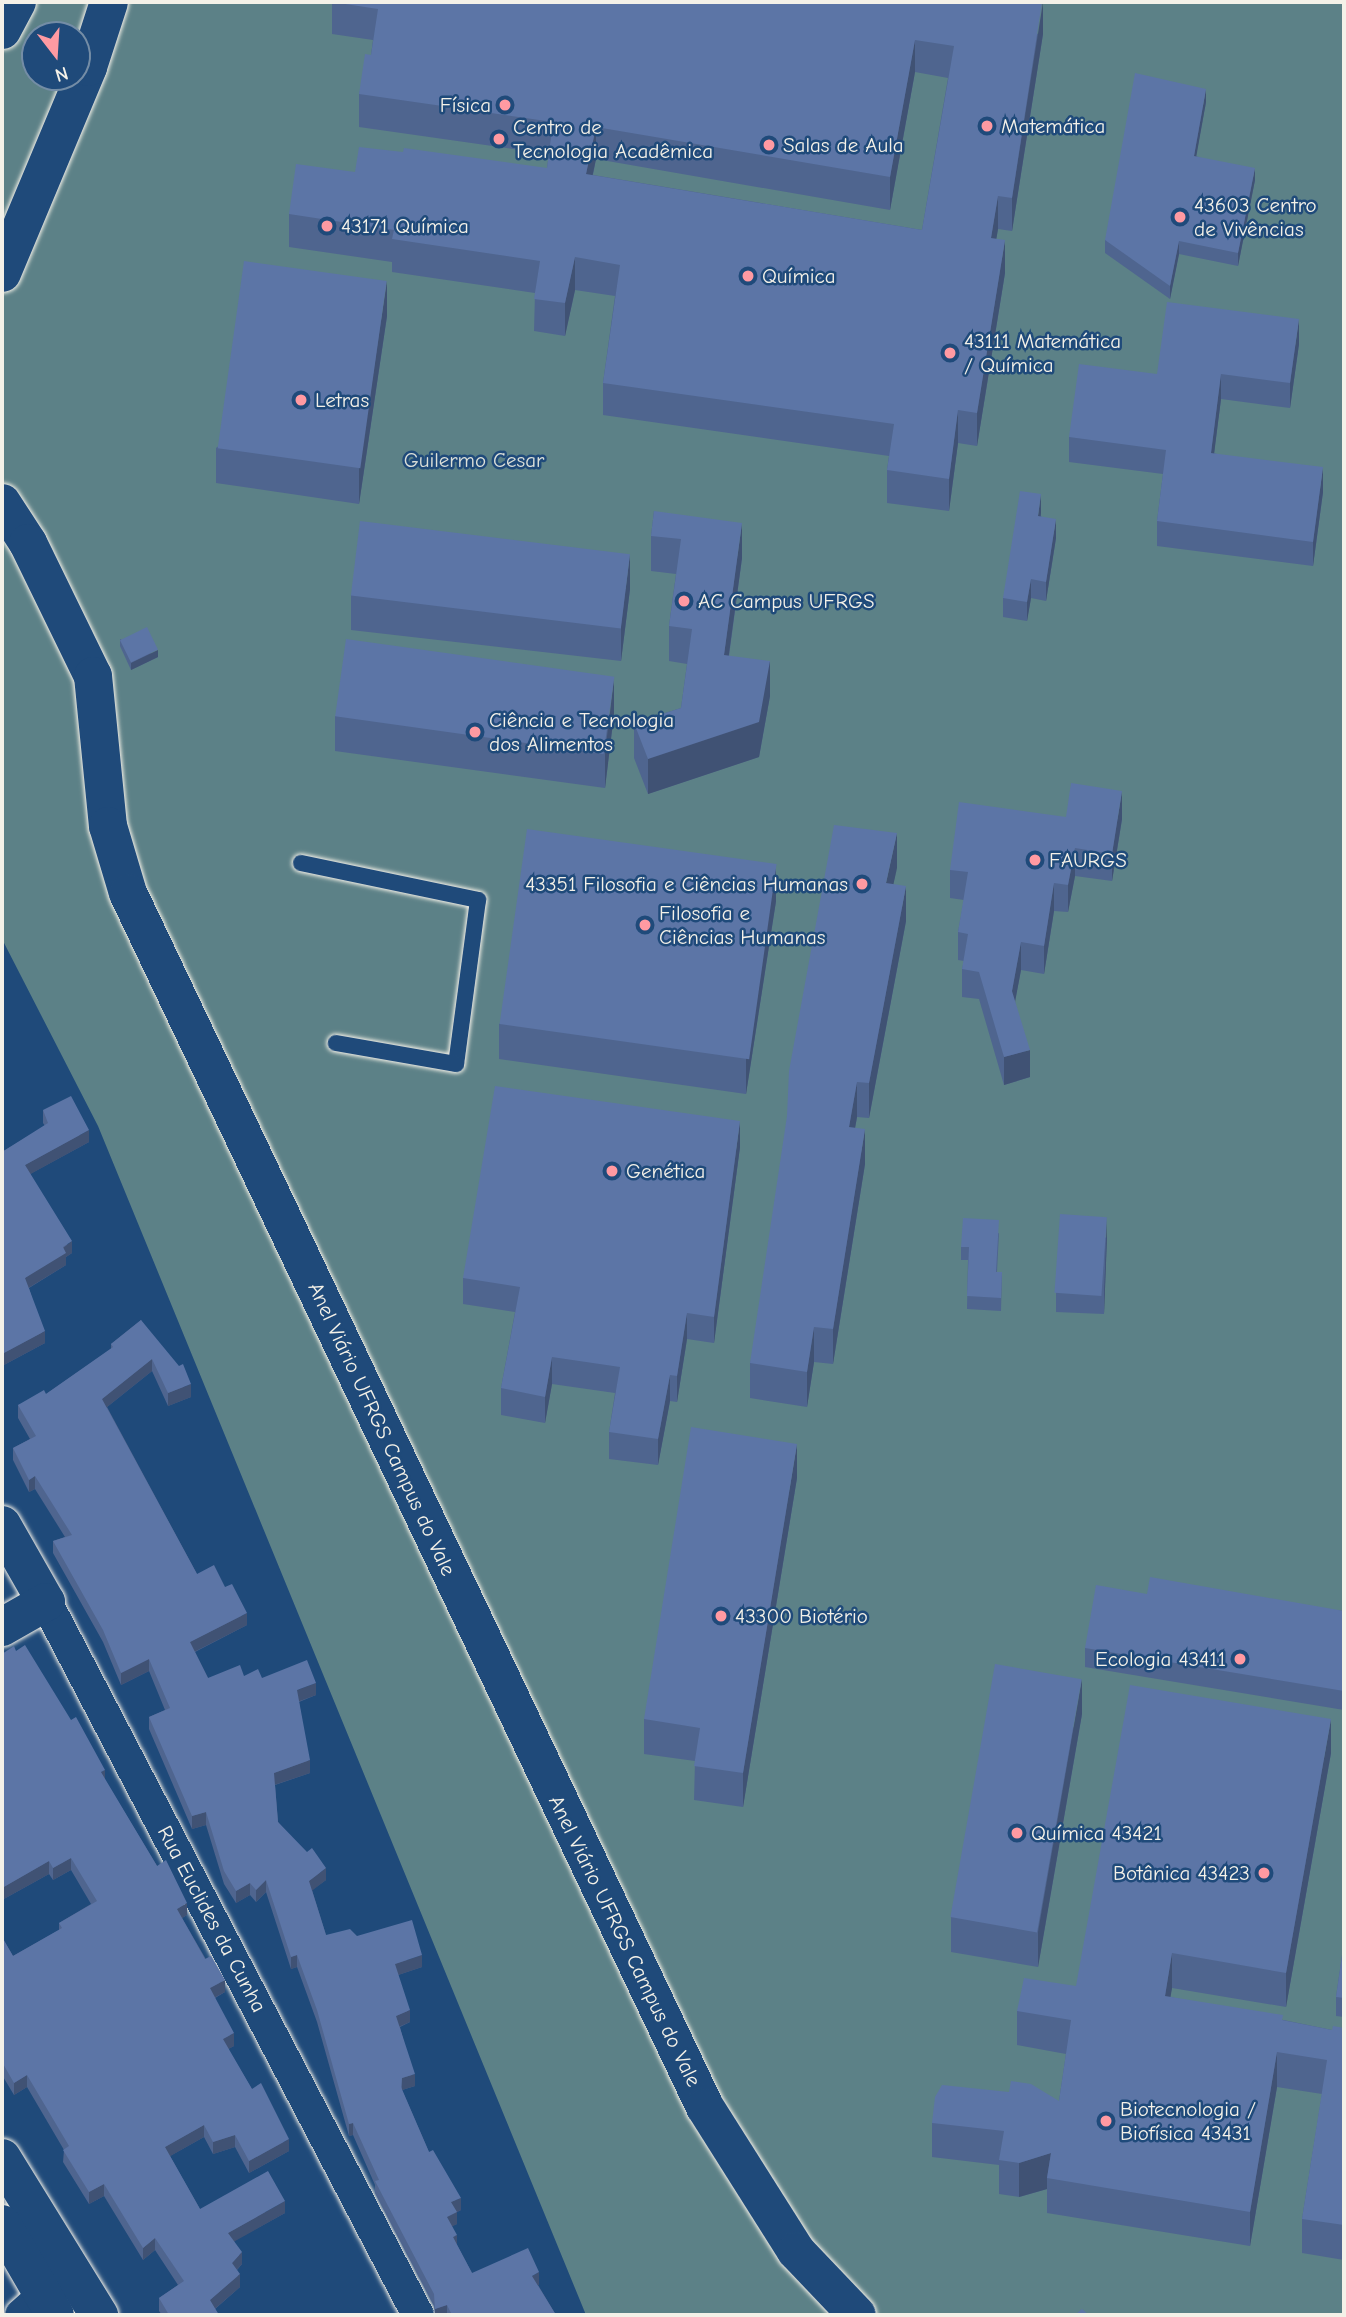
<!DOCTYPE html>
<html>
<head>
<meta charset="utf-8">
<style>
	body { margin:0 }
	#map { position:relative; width:1346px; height:2317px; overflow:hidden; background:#1f4a7a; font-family:"Comic Neue",sans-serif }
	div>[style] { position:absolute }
	.green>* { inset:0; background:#5c8187 }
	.roads { filter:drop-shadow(0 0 2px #f4f1e8) drop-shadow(0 0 2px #f4f1e8) }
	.lane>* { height:16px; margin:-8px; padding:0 8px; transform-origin:8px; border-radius:8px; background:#1f4a7a }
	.street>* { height:32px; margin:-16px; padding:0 16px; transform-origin:16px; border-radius:16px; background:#1f4a7a }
	.secondary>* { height:38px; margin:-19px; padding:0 19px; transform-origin:19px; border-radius:19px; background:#1f4a7a }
	.wall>* { inset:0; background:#4f658f }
	.shaded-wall>* { inset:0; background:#405274 }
	.building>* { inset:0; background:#5c75a6; transform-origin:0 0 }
	.dots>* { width:19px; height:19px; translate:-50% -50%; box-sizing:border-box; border:4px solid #1f4a7a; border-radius:50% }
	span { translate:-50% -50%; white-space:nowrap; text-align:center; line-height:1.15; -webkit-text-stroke:5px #1f4a7a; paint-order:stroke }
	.poi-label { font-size:21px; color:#f4f1e8 }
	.right { translate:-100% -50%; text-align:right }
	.left { translate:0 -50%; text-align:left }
	.park-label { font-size:21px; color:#dde0d9 }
	.street-label { font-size:21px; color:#f4f1e8 }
	.frame { position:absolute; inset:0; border:4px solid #f4f1e8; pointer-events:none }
	.north { position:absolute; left:21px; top:21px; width:70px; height:70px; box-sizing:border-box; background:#1f4a7a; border:2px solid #748da6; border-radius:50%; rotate:163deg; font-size:19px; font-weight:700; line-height:28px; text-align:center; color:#f4f1e8 }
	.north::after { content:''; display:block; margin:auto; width:24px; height:32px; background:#ff9aa2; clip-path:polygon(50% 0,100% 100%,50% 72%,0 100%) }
</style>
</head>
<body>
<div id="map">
	<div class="green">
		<div style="clip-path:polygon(evenodd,2px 2px,1344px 2px,1344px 2315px,586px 2315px,98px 1126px,2px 939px,2px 2px,35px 35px,77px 35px,77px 77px,35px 77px,35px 35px)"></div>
	</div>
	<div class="roads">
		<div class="lane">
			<div style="left:301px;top:863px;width:181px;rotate:11.8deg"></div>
			<div style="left:478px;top:900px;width:165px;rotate:97.6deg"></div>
			<div style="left:456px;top:1064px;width:122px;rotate:-170.1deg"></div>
		</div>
		<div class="street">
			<div style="left:46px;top:1602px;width:804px;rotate:62.45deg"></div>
			<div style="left:21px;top:2315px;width:51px;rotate:-41.8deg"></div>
		</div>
		<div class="secondary">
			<div style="left:2px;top:30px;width:32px;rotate:-62deg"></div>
			<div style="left:2px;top:273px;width:223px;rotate:-67.3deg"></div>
			<div style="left:88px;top:67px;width:68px;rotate:-72.1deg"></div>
			<div style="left:2px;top:503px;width:48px;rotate:57deg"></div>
			<div style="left:28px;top:543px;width:148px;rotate:64deg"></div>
			<div style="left:93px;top:676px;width:151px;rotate:84.3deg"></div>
			<div style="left:108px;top:826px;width:70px;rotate:73.4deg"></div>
			<div style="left:128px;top:893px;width:1344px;rotate:64.58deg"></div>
			<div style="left:705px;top:2107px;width:170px;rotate:57.7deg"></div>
			<div style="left:796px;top:2251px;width:88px;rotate:46.4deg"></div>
			<div style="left:2px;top:1525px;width:89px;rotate:60.3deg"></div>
			<div style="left:46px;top:1602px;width:51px;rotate:150.4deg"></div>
			<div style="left:2px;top:2158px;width:185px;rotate:58.3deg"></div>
			<div style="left:2px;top:2224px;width:105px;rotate:59.8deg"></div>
		</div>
	</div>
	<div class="wall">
		<div style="clip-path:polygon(evenodd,332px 2px,1043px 34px,1012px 231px,998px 229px,996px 239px,1005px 273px,977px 446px,958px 443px,949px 511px,887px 503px,887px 470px,889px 456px,603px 415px,603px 383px,615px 296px,575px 290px,565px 336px,534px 331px,535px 293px,392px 272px,392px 262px,289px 247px,289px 214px,355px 172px,547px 168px,549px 154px,359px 127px,359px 94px,371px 55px,373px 40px,332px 34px,332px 2px,915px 72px,948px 78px,922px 230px,593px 175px,596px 159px,890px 210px,915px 72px)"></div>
		<div style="clip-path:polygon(1206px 102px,1196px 156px,1255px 180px,1238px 266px,1179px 254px,1170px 299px,1105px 253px,1105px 240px)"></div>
		<div style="clip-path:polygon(387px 316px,359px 504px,216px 483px,216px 448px)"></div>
		<div style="clip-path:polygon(1299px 344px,1290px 408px,1221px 399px,1214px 453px,1323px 492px,1313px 566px,1157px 546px,1157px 521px,1163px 474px,1069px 462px,1069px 437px,1157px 374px)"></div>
		<div style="clip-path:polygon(654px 511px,742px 558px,729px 656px,770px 696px,759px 757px,648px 794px,634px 758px,634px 723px,681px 708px,687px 664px,669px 661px,669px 626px,676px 574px,651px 571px,651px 536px)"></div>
		<div style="clip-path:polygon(1041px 513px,1041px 516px,1056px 538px,1046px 601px,1031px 598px,1027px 621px,1003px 617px,1003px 598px)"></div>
		<div style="clip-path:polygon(630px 589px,621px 661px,351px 630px,351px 595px)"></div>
		<div style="clip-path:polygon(120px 639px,158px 657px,131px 670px,120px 646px)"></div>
		<div style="clip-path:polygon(614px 714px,605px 788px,335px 751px,335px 716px)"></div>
		<div style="clip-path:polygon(1066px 817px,1122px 819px,1112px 881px,1075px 876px,1068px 912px,1054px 911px,1044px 974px,1021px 970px,1015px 1001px,1030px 1077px,1004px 1085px,979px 999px,962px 997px,962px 969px,964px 961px,958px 960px,958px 932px,964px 900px,950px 898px,950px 870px)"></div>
		<div style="clip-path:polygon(897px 868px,893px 884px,906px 921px,869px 1118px,857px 1117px,855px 1128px,865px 1164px,833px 1364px,814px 1362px,807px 1407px,750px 1398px,750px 1363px)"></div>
		<div style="clip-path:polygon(776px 901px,746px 1094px,499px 1059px,499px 1024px)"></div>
		<div style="clip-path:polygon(43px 1110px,89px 1142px,30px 1174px,72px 1253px,66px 1257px,66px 1265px,29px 1288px,45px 1343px,2px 1366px,2px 1152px,45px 1126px,43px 1123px)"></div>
		<div style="clip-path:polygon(740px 1147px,714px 1343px,687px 1339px,677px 1402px,670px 1401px,658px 1465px,609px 1459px,609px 1432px,615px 1393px,552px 1384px,545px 1423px,501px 1415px,501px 1388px,515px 1312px,463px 1304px,463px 1278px)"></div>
		<div style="clip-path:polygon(999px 1233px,997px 1272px,1002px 1272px,1001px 1311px,967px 1309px,968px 1260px,961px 1260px,961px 1247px)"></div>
		<div style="clip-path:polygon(1107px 1236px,1104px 1314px,1056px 1312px,1056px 1293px)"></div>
		<div style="clip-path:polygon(141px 1320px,191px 1397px,168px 1406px,152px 1371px,107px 1407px,197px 1574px,225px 1587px,247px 1625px,195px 1652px,208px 1678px,244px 1676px,262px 1678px,316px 1695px,299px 1702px,310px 1773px,275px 1785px,278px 1822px,326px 1880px,312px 1890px,326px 1935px,357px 1936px,422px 1967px,398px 1975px,410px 2022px,400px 2027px,415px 2086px,402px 2090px,429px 2152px,461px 2210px,457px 2212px,457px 2224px,452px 2226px,457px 2245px,472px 2273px,539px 2285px,538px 2285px,556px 2315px,435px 2315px,434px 2306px,375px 2193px,375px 2185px,353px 2135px,349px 2136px,317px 2022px,297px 1967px,291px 1969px,266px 1892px,256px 1902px,250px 1895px,236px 1903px,224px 1884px,206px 1825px,192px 1829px,149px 1729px,149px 1717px,165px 1710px,149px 1671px,121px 1685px,103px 1642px,53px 1553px,53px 1541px,65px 1537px,35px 1489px,29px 1492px,13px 1460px,13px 1448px,30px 1439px,18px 1418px,18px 1405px,46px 1394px,111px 1349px,111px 1344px)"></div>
		<div style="clip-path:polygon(797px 1478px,743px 1807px,694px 1800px,695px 1761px,644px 1754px,644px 1719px)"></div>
		<div style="clip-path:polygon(1147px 1594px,1344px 1611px,1344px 1710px,1085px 1667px,1085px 1648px)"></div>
		<div style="clip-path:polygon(2px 1654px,105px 1780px,187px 1915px,182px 1918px,225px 1992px,215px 1998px,234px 2046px,228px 2049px,289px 2151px,249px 2173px,235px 2147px,213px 2154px,204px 2137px,170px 2156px,200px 2209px,285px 2213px,234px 2241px,242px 2264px,237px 2270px,240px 2287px,215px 2309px,219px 2315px,162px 2315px,159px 2311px,159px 2298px,178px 2285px,155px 2250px,143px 2260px,104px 2196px,89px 2204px,63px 2162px,64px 2150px,27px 2087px,14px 2095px,2px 2075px,2px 1937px,13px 1956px,59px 1930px,59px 1923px,91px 1904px,71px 1870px,53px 1880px,49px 1874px,2px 1900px)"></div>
		<div style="clip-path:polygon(1082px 1714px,1038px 1967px,951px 1952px,951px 1917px)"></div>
		<div style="clip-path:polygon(1331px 1753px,1286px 2007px,1172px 1988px,1170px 1997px,1332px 2030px,1344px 2028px,1344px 2260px,1302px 2253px,1302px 2219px,1322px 2094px,1277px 2087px,1250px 2246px,1047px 2213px,1047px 2189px,1019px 2197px,999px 2194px,999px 2165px,932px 2157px,932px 2123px,1059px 2101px,1066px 2054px,1017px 2045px,1017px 2011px,1076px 1986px)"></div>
		<div style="clip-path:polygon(1344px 1942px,1344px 2017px,1336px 2016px,1336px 1997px)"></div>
	</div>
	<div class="shaded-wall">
		<div style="clip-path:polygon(1043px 2px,1043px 34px,1012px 231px,1012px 198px)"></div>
		<div style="clip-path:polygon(915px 40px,915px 72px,890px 210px,890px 177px)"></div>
		<div style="clip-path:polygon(1206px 89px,1206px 102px,1194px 169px,1194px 156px)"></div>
		<div style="clip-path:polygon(596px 127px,596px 159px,586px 206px,586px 174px)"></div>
		<div style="clip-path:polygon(1255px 168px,1255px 180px,1238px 266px,1238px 253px)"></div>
		<div style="clip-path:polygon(998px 196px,998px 229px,991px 271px,991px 238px)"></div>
		<div style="clip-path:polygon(1005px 240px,1005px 273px,977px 446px,977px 413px)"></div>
		<div style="clip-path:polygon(1179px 241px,1179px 254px,1170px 299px,1170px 286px)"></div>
		<div style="clip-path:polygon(575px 257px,575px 290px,565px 336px,565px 303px)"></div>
		<div style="clip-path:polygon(387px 281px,387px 316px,359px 504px,359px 469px)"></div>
		<div style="clip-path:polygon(1299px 319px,1299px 344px,1290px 408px,1290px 383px)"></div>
		<div style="clip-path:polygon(1221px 374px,1221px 399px,1211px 478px,1211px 453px)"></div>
		<div style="clip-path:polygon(958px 410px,958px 443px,949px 511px,949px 479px)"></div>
		<div style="clip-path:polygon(1323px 467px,1323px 492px,1313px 566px,1313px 542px)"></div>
		<div style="clip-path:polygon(1041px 494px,1041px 513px,1038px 535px,1038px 516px)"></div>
		<div style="clip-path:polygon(1056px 519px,1056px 538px,1046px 601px,1046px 582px)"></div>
		<div style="clip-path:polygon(742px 523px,742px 558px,724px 690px,724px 655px)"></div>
		<div style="clip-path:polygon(630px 554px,630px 589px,621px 661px,621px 626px)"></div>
		<div style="clip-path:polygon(1031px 579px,1031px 598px,1027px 621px,1027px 602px)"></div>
		<div style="clip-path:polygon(158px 650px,158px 657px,131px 670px,131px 663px)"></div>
		<div style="clip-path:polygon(770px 661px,770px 696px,759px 757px,648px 794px,648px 759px)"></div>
		<div style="clip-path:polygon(614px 679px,614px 714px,605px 788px,605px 753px)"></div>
		<div style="clip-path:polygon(1122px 791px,1122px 819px,1112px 881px,1112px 854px)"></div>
		<div style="clip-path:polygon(897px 833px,897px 868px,886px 918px,886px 883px)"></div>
		<div style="clip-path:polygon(1075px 848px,1075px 876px,1068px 912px,1068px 885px)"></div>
		<div style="clip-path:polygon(776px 866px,776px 901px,746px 1094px,746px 1059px)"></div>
		<div style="clip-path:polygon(1054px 883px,1054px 911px,1044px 974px,1044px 946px)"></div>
		<div style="clip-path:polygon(906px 886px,906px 921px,869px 1118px,869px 1083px)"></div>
		<div style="clip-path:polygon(1021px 942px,1021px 970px,1012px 1018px,1012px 991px)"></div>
		<div style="clip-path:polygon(1030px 1050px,1030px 1077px,1004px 1085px,1004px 1057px)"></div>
		<div style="clip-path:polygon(857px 1082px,857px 1117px,849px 1162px,849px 1127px)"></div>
		<div style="clip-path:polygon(740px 1121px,740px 1147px,714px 1343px,714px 1317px)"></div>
		<div style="clip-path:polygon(865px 1129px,865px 1164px,833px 1364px,833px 1329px)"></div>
		<div style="clip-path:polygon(89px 1130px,89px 1142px,25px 1177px,25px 1165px)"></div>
		<div style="clip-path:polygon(1107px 1217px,1107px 1236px,1104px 1314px,1104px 1295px)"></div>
		<div style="clip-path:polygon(72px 1241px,72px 1253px,66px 1257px,66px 1265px,25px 1290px,25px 1278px)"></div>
		<div style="clip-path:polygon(687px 1313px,687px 1339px,677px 1402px,677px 1376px)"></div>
		<div style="clip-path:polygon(814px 1327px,814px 1362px,807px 1407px,807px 1372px)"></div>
		<div style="clip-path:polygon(45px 1331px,45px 1343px,2px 1366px,2px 1354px)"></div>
		<div style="clip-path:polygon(552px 1357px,552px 1384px,545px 1423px,545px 1397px)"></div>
		<div style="clip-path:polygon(152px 1359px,152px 1371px,102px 1411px,102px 1399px)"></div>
		<div style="clip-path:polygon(670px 1375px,670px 1401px,658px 1465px,658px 1439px)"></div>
		<div style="clip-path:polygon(191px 1384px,191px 1397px,168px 1406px,168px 1393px)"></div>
		<div style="clip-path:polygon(797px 1444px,797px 1478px,743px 1807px,743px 1773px)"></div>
		<div style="clip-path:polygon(35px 1476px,35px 1489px,29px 1492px,29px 1480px)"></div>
		<div style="clip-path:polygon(247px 1613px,247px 1625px,190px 1654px,190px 1642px)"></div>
		<div style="clip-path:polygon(149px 1659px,149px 1671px,121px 1685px,121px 1673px)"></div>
		<div style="clip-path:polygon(1082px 1679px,1082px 1714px,1038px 1967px,1038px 1932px)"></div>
		<div style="clip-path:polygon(316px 1683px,316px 1695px,297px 1702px,297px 1690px)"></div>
		<div style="clip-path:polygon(1331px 1719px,1331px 1753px,1286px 2007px,1286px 1973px)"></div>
		<div style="clip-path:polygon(310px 1760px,310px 1773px,274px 1785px,274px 1773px)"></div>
		<div style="clip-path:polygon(105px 1770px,105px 1782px,101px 1772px)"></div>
		<div style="clip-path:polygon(206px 1812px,206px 1825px,192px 1829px,192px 1816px)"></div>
		<div style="clip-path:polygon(71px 1858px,71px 1870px,53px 1880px,53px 1868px)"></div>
		<div style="clip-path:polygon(49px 1861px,49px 1874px,2px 1900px,2px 1888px)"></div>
		<div style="clip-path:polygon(326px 1868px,326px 1880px,309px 1893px,309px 1881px)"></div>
		<div style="clip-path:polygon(266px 1880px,266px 1892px,256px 1902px,256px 1890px)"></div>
		<div style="clip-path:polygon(250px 1883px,250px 1895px,236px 1903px,236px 1891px)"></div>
		<div style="clip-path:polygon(187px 1903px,187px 1915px,177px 1921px,177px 1909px)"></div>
		<div style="clip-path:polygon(1172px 1953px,1172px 1988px,1165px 2030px,1165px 1996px)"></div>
		<div style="clip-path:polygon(297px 1955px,297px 1967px,291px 1969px,291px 1957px)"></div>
		<div style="clip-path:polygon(422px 1955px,422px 1967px,395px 1976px,395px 1964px)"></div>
		<div style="clip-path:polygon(225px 1980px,225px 1992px,210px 2000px,210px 1988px)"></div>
		<div style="clip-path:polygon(410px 2010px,410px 2022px,396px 2028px,396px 2016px)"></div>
		<div style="clip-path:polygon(234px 2033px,234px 2046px,223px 2052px,223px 2039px)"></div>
		<div style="clip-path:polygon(1277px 2052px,1277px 2087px,1250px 2246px,1250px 2212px)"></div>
		<div style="clip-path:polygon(415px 2074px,415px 2086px,402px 2090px,402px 2078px)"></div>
		<div style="clip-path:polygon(27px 2075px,27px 2087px,14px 2095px,14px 2083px)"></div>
		<div style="clip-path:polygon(353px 2123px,353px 2135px,349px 2136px,349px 2124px)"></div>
		<div style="clip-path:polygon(204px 2125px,204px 2137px,165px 2159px,165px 2147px)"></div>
		<div style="clip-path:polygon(235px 2135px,235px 2147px,213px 2154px,213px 2142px)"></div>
		<div style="clip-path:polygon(289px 2139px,289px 2151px,249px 2173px,249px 2161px)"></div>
		<div style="clip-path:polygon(1051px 2153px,1047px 2178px,1047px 2189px,1019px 2197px,1019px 2163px)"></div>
		<div style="clip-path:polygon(104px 2184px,104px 2196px,89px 2204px,89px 2192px)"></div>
		<div style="clip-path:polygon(461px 2198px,461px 2210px,457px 2212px,457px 2224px,447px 2229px,447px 2217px,451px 2202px)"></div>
		<div style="clip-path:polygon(285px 2201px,285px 2213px,228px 2245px,228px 2233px)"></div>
		<div style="clip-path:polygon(457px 2235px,457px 2247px,453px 2237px)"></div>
		<div style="clip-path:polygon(155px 2238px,155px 2250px,143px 2260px,143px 2248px)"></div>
		<div style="clip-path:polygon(242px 2252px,242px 2264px,232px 2275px,232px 2263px)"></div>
		<div style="clip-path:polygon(539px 2272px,539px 2285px,532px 2288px,532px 2276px)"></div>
		<div style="clip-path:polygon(240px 2274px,240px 2287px,210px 2313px,210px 2300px)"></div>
		<div style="clip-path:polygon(447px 2305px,447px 2315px,435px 2315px,435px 2309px)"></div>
	</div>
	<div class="building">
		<div style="clip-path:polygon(evenodd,332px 2px,1042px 2px,1012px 198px,998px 196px,991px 238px,1005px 240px,977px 413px,958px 410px,949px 479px,887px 470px,894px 424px,603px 383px,620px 265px,575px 257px,565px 303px,534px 299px,540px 261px,392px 239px,394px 230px,289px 214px,296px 164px,355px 172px,359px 147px,403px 152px,404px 148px,547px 168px,553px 122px,359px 94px,365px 54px,371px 55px,378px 9px,332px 2px,915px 40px,954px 46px,922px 230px,586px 174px,596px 127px,890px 177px,915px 40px)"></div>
		<div style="clip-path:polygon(1135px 73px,1206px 89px,1194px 156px,1255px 168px,1238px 253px,1179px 241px,1170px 286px,1105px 240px)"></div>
		<div style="left:244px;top:261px;width:144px;height:189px;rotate:8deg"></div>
		<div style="clip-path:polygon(1167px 302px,1299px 319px,1290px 383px,1221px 374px,1211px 453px,1323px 467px,1313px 542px,1157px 521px,1166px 450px,1069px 437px,1079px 364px,1157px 374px)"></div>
		<div style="clip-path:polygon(1020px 491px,1041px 494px,1038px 516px,1056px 519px,1046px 582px,1031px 579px,1027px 602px,1003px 598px)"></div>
		<div style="clip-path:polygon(654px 511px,742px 523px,724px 655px,770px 661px,759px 722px,648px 759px,634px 723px,681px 708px,692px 629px,669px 626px,681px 539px,651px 536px)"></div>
		<div style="left:360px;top:521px;width:272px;height:75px;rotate:7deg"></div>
		<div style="left:147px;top:627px;width:25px;height:30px;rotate:64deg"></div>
		<div style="left:346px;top:639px;width:271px;height:78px;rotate:8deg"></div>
		<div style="clip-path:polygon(1071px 783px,1122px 791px,1112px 854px,1075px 848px,1068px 885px,1054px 883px,1044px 946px,1021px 942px,1012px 991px,1030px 1050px,1004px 1057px,979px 972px,962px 969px,968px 934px,958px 932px,968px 872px,950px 870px,959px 802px,1066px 817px)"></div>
		<div style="clip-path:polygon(834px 825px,897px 833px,886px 883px,906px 886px,869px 1083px,857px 1082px,849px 1127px,865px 1129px,833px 1329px,814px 1327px,807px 1372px,750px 1363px,787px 1116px,789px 1071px)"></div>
		<div style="left:527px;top:829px;width:252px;height:197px;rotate:8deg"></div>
		<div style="clip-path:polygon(495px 1086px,740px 1121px,714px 1317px,687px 1313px,677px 1376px,670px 1375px,658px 1439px,609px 1432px,620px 1367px,552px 1357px,545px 1397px,501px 1388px,520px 1287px,463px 1278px)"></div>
		<div style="clip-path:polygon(71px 1096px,89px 1130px,25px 1165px,72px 1241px,63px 1247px,66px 1253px,25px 1278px,45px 1331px,2px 1354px,2px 1152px,48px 1123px,43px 1110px)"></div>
		<div style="left:1060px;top:1214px;width:47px;height:79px;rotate:4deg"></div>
		<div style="clip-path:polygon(963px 1218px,999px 1220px,996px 1272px,1002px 1272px,1001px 1298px,967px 1296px,969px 1247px,961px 1247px)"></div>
		<div style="clip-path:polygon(141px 1320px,179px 1366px,183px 1364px,191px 1384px,168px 1393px,152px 1359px,102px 1399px,197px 1574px,214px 1565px,225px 1587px,232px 1584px,247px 1613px,190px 1642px,208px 1678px,240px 1665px,244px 1676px,258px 1669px,262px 1678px,307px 1660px,316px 1683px,297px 1690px,310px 1760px,274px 1773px,278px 1822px,307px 1852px,312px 1848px,326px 1868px,309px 1881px,326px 1935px,350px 1929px,357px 1936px,412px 1920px,422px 1955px,395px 1964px,410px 2010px,396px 2016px,415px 2074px,402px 2078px,401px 2087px,429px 2152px,433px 2150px,461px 2198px,451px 2202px,457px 2212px,447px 2217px,457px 2235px,453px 2237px,472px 2273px,528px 2248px,539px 2272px,532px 2276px,556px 2315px,452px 2315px,447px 2305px,435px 2309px,434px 2294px,375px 2181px,379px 2180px,353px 2123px,349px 2124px,317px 2010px,297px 1955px,291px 1957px,266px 1880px,256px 1890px,250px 1883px,236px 1891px,224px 1871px,206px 1812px,192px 1816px,149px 1717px,170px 1708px,149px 1659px,121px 1673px,103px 1630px,53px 1541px,72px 1535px,35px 1476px,29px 1480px,13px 1448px,36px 1436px,18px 1405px,44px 1390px,46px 1394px,113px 1347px,111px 1344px)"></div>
		<div style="clip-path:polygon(691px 1427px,797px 1444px,743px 1773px,694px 1766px,700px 1728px,644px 1719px)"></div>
		<div style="clip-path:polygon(1150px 1577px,1344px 1611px,1344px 1691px,1085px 1648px,1096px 1585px,1147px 1594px)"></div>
		<div style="clip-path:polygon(25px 1645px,71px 1720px,76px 1717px,105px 1770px,101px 1772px,157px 1866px,166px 1860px,187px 1903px,177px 1909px,205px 1959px,211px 1956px,225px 1980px,210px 1988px,234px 2033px,223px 2039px,252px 2089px,261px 2083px,289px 2139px,249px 2161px,235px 2135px,213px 2142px,204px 2125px,165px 2147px,200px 2209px,268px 2171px,285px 2201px,228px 2233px,242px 2252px,232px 2263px,240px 2274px,210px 2300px,219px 2315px,169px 2315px,159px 2298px,184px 2281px,155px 2238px,143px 2248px,104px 2184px,89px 2192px,63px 2150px,69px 2146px,27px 2075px,14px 2083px,2px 2062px,2px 1937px,13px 1956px,62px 1928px,59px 1923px,97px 1901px,71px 1858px,53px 1868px,49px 1861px,2px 1888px,2px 1654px,14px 1646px,16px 1651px)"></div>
		<div style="left:995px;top:1664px;width:88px;height:257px;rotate:10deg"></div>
		<div style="clip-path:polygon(1130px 1685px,1331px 1719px,1286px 1973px,1172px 1953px,1165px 1996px,1283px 2015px,1282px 2020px,1332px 2030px,1333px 2026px,1344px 2028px,1344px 2225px,1302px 2219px,1327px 2060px,1277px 2052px,1250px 2212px,1047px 2178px,1051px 2153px,1019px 2163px,999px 2160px,1004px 2131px,932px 2123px,935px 2097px,942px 2085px,1009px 2092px,1011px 2081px,1031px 2084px,1059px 2101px,1071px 2020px,1017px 2011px,1024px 1978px,1076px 1986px)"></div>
		<div style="clip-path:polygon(1344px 1942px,1344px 1998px,1336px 1997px)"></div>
		<div style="clip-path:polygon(1082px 2309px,1089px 2315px,1075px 2315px)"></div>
	</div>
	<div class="dots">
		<div style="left:505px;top:105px;background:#ff9aa2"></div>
		<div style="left:987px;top:126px;background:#ff9aa2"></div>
		<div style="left:499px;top:139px;background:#ff9aa2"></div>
		<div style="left:769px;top:145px;background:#ff9aa2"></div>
		<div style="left:1180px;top:217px;background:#ff9aa2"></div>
		<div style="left:327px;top:226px;background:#ff9aa2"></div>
		<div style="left:748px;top:276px;background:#ff9aa2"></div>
		<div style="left:950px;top:353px;background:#ff9aa2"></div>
		<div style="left:301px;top:400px;background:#ff9aa2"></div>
		<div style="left:684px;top:601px;background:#ff9aa2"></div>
		<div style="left:475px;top:732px;background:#ff9aa2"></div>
		<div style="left:1035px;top:860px;background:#ff9aa2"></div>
		<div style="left:862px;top:884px;background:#ff9aa2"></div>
		<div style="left:645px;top:925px;background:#ff9aa2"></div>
		<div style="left:612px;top:1171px;background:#ff9aa2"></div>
		<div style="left:721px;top:1616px;background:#ff9aa2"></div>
		<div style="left:1240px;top:1659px;background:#ff9aa2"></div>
		<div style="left:1017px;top:1833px;background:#ff9aa2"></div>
		<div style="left:1264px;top:1873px;background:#ff9aa2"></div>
		<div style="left:1106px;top:2121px;background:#ff9aa2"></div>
	</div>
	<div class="poi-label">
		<span class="right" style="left:491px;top:105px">Física</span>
		<span class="left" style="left:1001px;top:126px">Matemática</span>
		<span class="left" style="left:513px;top:139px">Centro de<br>Tecnologia Acadêmica</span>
		<span class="left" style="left:783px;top:145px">Salas de Aula</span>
		<span class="left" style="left:1194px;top:217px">43603 Centro<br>de Vivências</span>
		<span class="left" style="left:341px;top:226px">43171 Química</span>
		<span class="left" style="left:762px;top:276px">Química</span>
		<span class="left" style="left:964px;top:353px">43111 Matemática<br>/ Química</span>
		<span class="left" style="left:315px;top:400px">Letras</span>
		<span class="left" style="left:698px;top:601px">AC Campus UFRGS</span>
		<span class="left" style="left:489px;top:732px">Ciência e Tecnologia<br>dos Alimentos</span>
		<span class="left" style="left:1049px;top:860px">FAURGS</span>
		<span class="right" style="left:848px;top:884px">43351 Filosofia e Ciências Humanas</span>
		<span class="left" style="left:659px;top:925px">Filosofia e<br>Ciências Humanas</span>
		<span class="left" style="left:626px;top:1171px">Genética</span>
		<span class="left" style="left:735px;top:1616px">43300 Biotério</span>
		<span class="right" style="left:1226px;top:1659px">Ecologia 43411</span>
		<span class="left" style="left:1031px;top:1833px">Química 43421</span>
		<span class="right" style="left:1250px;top:1873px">Botânica 43423</span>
		<span class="left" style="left:1120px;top:2121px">Biotecnologia /<br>Biofísica 43431</span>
	</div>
	<div class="park-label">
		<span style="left:474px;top:460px">Guilermo Cesar</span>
	</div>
	<div class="street-label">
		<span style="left:382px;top:1429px;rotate:65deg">Anel Viário UFRGS Campus do Vale</span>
		<span style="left:212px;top:1919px;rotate:62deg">Rua Euclides da Cunha</span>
		<span style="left:625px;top:1941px;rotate:64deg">Anel Viário UFRGS Campus do Vale</span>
	</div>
	<div class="frame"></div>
	<div class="north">N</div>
</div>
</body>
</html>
